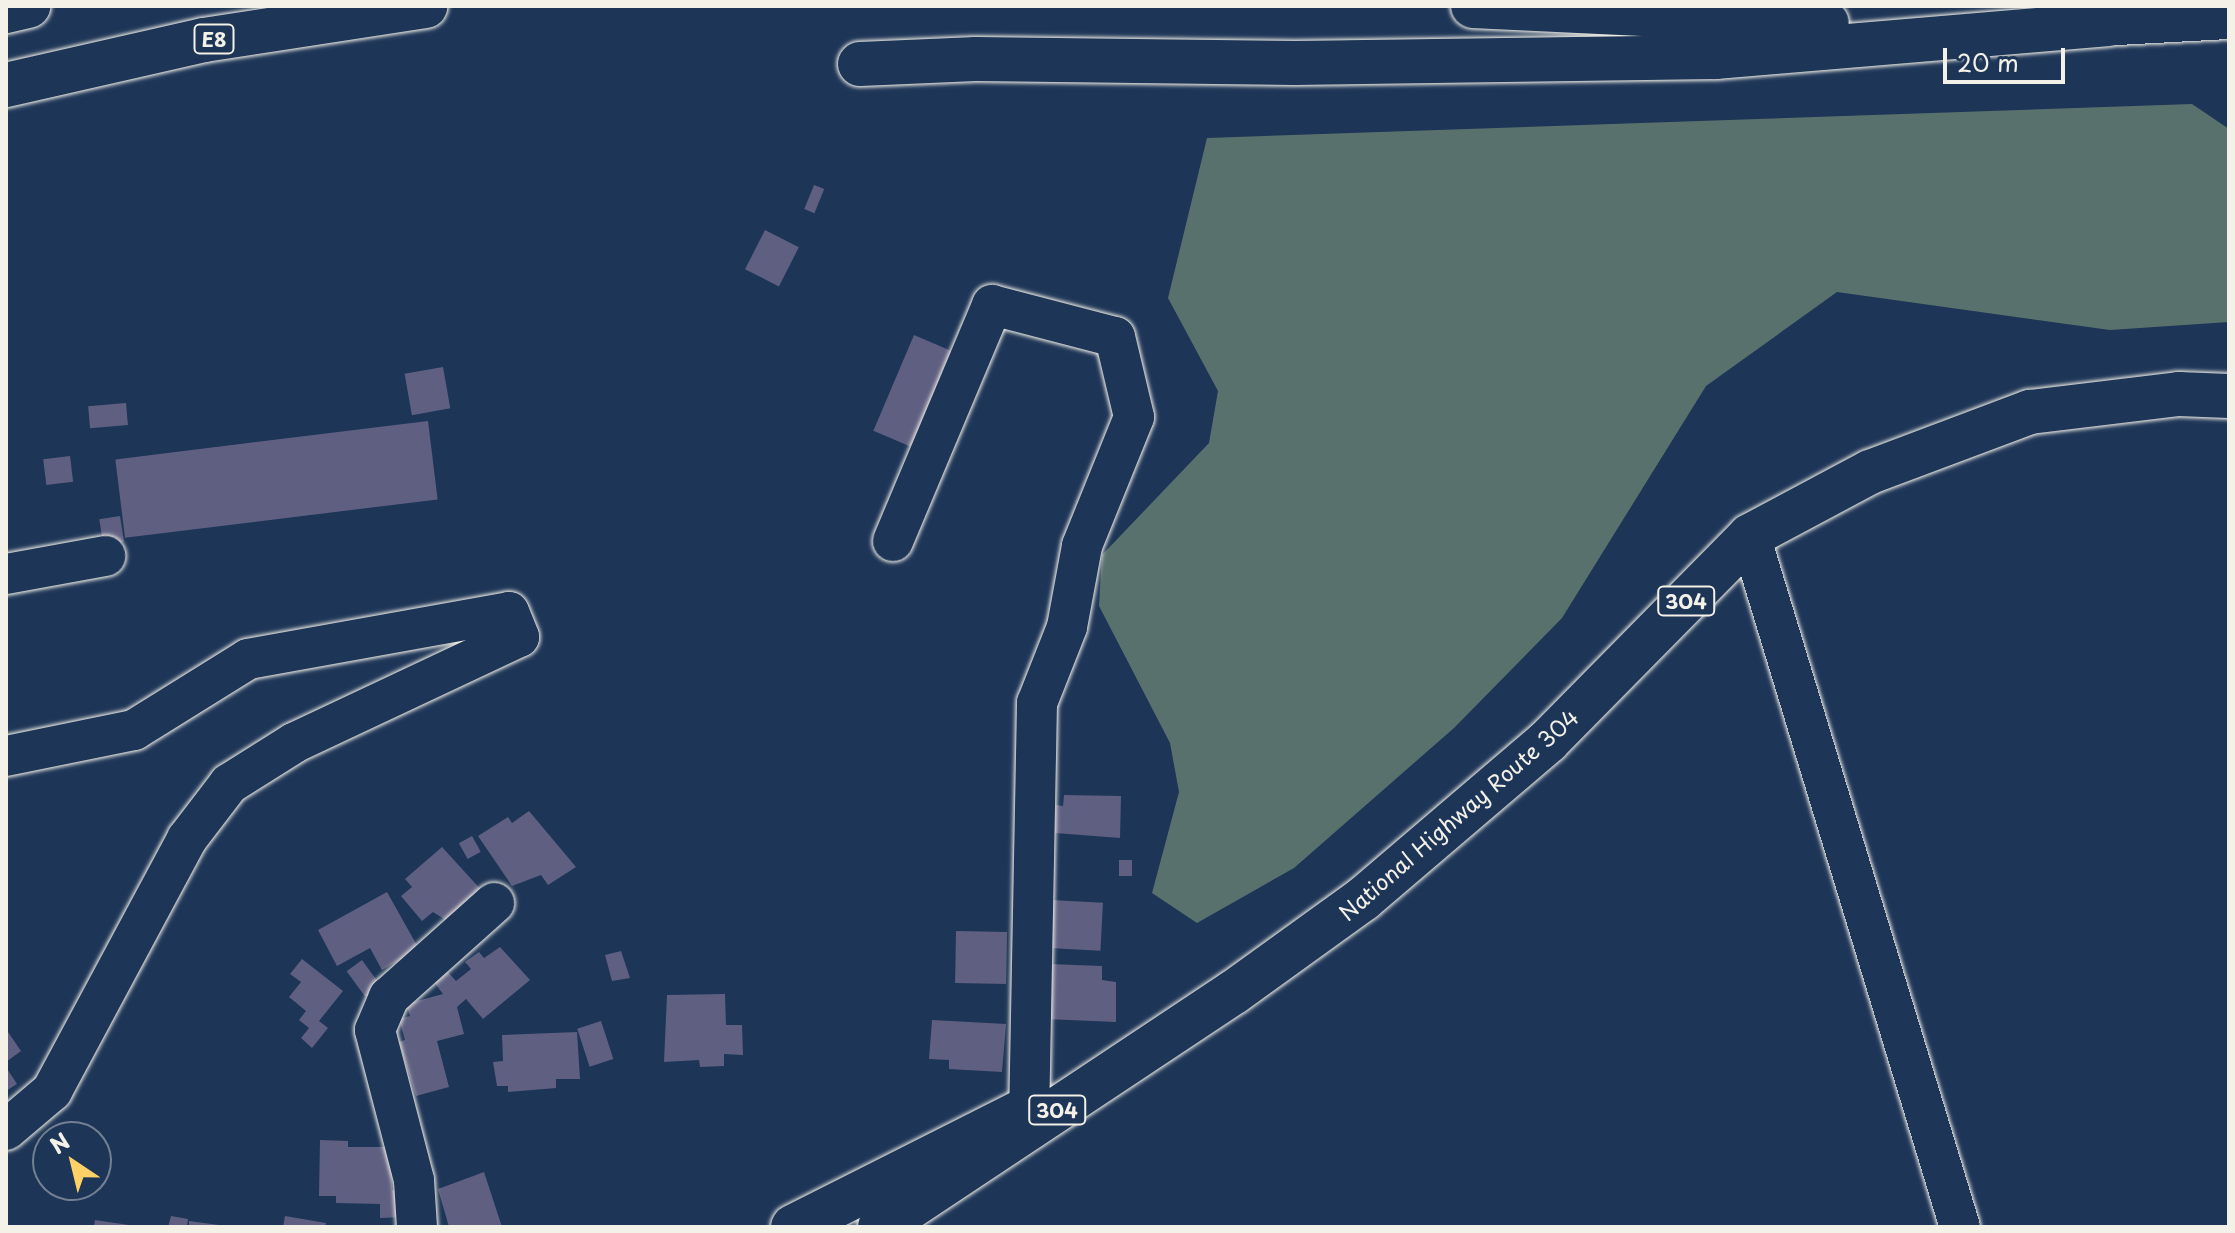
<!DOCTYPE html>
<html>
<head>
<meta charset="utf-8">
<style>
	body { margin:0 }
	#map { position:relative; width:2235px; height:1233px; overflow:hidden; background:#1d3557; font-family:"Playpen Sans",sans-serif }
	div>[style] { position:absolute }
	.green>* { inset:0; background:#59716d }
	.building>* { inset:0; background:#5f5f82; transform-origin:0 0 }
	.roads { filter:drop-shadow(0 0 2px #f4f1e8) drop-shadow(0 0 2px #f4f1e8) }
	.minor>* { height:40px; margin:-20px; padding:0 20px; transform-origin:20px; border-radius:20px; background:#1d3557 }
	.tertiary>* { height:44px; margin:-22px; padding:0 22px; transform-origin:22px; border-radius:22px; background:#1d3557 }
	.trunk>* { height:44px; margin:-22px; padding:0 22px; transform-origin:22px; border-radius:22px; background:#1d3557 }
	.motorway>* { height:44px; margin:-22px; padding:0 22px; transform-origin:22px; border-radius:22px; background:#1d3557 }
	span { translate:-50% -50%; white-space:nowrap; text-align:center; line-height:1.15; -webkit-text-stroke:6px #1d3557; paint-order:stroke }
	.shield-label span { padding:2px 6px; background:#1d3557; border:2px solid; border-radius:6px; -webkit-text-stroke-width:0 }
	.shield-label { font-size:20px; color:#f4f1e8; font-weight:700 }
	.street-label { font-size:22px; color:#f4f1e8 }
	.frame { position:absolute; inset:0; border:8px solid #f4f1e8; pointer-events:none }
	.north { position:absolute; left:32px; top:1121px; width:80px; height:80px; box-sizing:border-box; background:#1d3557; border:2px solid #738091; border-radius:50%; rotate:325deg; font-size:22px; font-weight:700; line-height:32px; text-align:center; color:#f4f1e8 }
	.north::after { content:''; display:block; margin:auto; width:28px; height:36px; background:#ffd166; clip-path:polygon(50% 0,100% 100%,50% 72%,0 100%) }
	.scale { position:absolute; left:1943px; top:48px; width:122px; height:36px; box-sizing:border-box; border:4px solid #f4f1e8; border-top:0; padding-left:10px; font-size:24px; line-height:28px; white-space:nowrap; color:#f4f1e8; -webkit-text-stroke:6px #1d3557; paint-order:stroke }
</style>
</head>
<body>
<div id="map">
	<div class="green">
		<div style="clip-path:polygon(2192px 104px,2229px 129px,2229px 322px,2110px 330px,1837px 292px,1706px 386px,1562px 618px,1454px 728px,1294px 868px,1197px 923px,1152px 893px,1179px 792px,1170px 743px,1099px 606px,1102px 555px,1209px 443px,1218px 391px,1168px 298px,1207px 138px)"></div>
	</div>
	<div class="building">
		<div style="left:814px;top:185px;width:11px;height:26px;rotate:22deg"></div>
		<div style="left:765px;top:230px;width:38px;height:44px;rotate:27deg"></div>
		<div style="left:914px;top:335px;width:49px;height:104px;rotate:23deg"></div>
		<div style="left:443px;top:367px;width:42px;height:39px;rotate:80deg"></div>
		<div style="left:126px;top:403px;width:22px;height:38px;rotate:85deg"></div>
		<div style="left:428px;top:421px;width:79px;height:315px;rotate:83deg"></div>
		<div style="left:70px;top:456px;width:26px;height:27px;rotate:83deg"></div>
		<div style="left:120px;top:516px;width:26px;height:21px;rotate:81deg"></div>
		<div style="clip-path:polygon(1064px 795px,1121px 796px,1120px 838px,1055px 833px,1056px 805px,1063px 806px)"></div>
		<div style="clip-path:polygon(529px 811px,576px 867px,548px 885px,541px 875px,512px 886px,478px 836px,508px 817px,512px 823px)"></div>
		<div style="left:472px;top:836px;width:18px;height:15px;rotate:61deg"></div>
		<div style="clip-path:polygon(442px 847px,484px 893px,452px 924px,433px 912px,422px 921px,401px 896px,412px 887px,405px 879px)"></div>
		<div style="left:1119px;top:860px;width:13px;height:16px"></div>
		<div style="clip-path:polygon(387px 892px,419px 949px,382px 970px,370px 948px,337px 966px,318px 930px)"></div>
		<div style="left:1051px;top:900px;width:52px;height:48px;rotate:3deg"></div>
		<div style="left:956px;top:931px;width:51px;height:52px;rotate:1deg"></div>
		<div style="clip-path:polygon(500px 947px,530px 980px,483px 1019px,466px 999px,457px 1007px,464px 1034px,437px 1041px,449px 1087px,416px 1096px,399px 1042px,405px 1040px,399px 1019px,410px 1016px,406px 1004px,443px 994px,434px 982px,447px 971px,456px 981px,471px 969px,465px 962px,479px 952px,484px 958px)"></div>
		<div style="clip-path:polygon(621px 951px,630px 978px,612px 981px,605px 955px)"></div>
		<div style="clip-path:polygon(302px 959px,343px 991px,319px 1021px,328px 1028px,312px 1048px,301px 1038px,309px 1028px,299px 1020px,306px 1011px,289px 997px,301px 982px,290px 974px)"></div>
		<div style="left:362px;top:960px;width:32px;height:19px;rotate:54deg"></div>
		<div style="clip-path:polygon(1049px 964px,1102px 966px,1102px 980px,1116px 982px,1116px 1022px,1045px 1019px)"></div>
		<div style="clip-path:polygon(725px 994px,726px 1025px,742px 1025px,743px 1055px,724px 1054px,724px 1066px,700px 1067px,699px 1060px,664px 1062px,667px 995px)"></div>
		<div style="clip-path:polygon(932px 1020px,1006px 1024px,1002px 1072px,949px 1069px,949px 1060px,929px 1059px)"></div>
		<div style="left:601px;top:1021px;width:40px;height:25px;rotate:72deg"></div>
		<div style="clip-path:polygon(6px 1029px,21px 1051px,6px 1062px)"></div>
		<div style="clip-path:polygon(577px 1032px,580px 1079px,556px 1079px,556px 1088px,508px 1092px,508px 1086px,497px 1086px,493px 1062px,503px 1061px,502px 1035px)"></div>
		<div style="clip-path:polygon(6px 1067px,17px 1084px,6px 1091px)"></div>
		<div style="clip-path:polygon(320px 1140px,348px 1141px,348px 1147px,391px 1147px,392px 1190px,404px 1191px,404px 1217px,380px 1218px,380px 1204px,336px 1203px,336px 1196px,319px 1196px)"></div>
		<div style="clip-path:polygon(484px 1172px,502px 1227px,449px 1227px,438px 1189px)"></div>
		<div style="clip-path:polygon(171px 1216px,188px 1219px,187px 1227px,168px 1227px)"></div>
		<div style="clip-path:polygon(285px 1216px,326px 1223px,325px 1227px,283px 1227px)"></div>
		<div style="clip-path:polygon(95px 1220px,129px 1225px,129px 1227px,94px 1227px)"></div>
		<div style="clip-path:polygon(189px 1221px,219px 1225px,219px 1227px,189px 1227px)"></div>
	</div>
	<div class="roads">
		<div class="minor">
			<div style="left:1750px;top:536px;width:722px;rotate:73.1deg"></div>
			<div style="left:893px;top:541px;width:256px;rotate:-67.2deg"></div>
			<div style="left:992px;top:305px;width:127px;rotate:14.6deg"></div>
			<div style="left:1115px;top:337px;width:82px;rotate:76.6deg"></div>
			<div style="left:1134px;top:417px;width:139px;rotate:112deg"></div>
			<div style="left:1082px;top:546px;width:82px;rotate:100.5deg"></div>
			<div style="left:1067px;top:627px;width:82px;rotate:111.5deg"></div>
			<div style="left:1037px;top:703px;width:405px;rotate:91.1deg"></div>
			<div style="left:6px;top:574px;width:101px;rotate:-10.3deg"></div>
			<div style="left:6px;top:756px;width:131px;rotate:-11.5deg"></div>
			<div style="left:134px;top:730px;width:134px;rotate:-31.9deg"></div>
			<div style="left:248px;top:659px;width:265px;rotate:-10.2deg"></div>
			<div style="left:509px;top:612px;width:27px;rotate:68deg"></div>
			<div style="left:519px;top:637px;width:249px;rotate:154.8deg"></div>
			<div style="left:294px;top:743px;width:77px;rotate:147.8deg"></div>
			<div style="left:229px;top:784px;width:69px;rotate:127.4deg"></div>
			<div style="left:187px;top:839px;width:286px;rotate:118.2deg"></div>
			<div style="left:52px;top:1091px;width:60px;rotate:139.7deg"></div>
			<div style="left:417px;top:1227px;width:47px;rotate:-93.7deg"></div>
			<div style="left:414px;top:1180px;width:155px;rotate:-104.6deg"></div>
			<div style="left:375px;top:1030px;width:36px;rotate:-67deg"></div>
			<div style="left:389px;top:997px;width:141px;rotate:-41.8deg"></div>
		</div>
		<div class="tertiary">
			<div style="left:793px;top:1227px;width:270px;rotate:-26.8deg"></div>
		</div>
		<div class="trunk">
			<div style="left:880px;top:1227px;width:425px;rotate:-33.6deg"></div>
			<div style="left:1234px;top:992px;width:159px;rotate:-35.8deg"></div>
			<div style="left:1363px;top:899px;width:243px;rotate:-40.5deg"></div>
			<div style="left:1548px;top:741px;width:288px;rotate:-45.4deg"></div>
			<div style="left:1750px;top:536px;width:136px;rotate:-28.1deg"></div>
			<div style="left:1870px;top:472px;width:171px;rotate:-20.6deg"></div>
			<div style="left:2030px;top:412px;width:150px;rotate:-6.9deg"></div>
			<div style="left:2179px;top:394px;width:50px;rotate:2.3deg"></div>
		</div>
		<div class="motorway">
			<div style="left:1473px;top:6px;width:354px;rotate:2.7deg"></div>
			<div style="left:6px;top:11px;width:23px;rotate:-13deg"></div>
			<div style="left:2080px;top:25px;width:149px;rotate:-3.1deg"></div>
			<div style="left:860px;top:64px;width:116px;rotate:-2.5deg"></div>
			<div style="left:976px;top:59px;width:319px;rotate:0.7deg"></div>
			<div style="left:1295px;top:63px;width:421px;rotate:-0.8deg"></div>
			<div style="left:1716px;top:57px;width:393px;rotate:-4.8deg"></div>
			<div style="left:6px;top:85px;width:203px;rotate:-12.8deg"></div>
			<div style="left:204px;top:40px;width:224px;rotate:-8.7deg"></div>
		</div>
	</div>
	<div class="shield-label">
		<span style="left:214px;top:39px">E8</span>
		<span style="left:1686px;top:601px">304</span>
		<span style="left:1057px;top:1110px">304</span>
	</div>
	<div class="street-label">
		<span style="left:1458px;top:814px;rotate:-41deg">National Highway Route 304</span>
	</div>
	<div class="frame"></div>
	<div class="north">N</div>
	<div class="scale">20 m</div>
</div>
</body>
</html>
